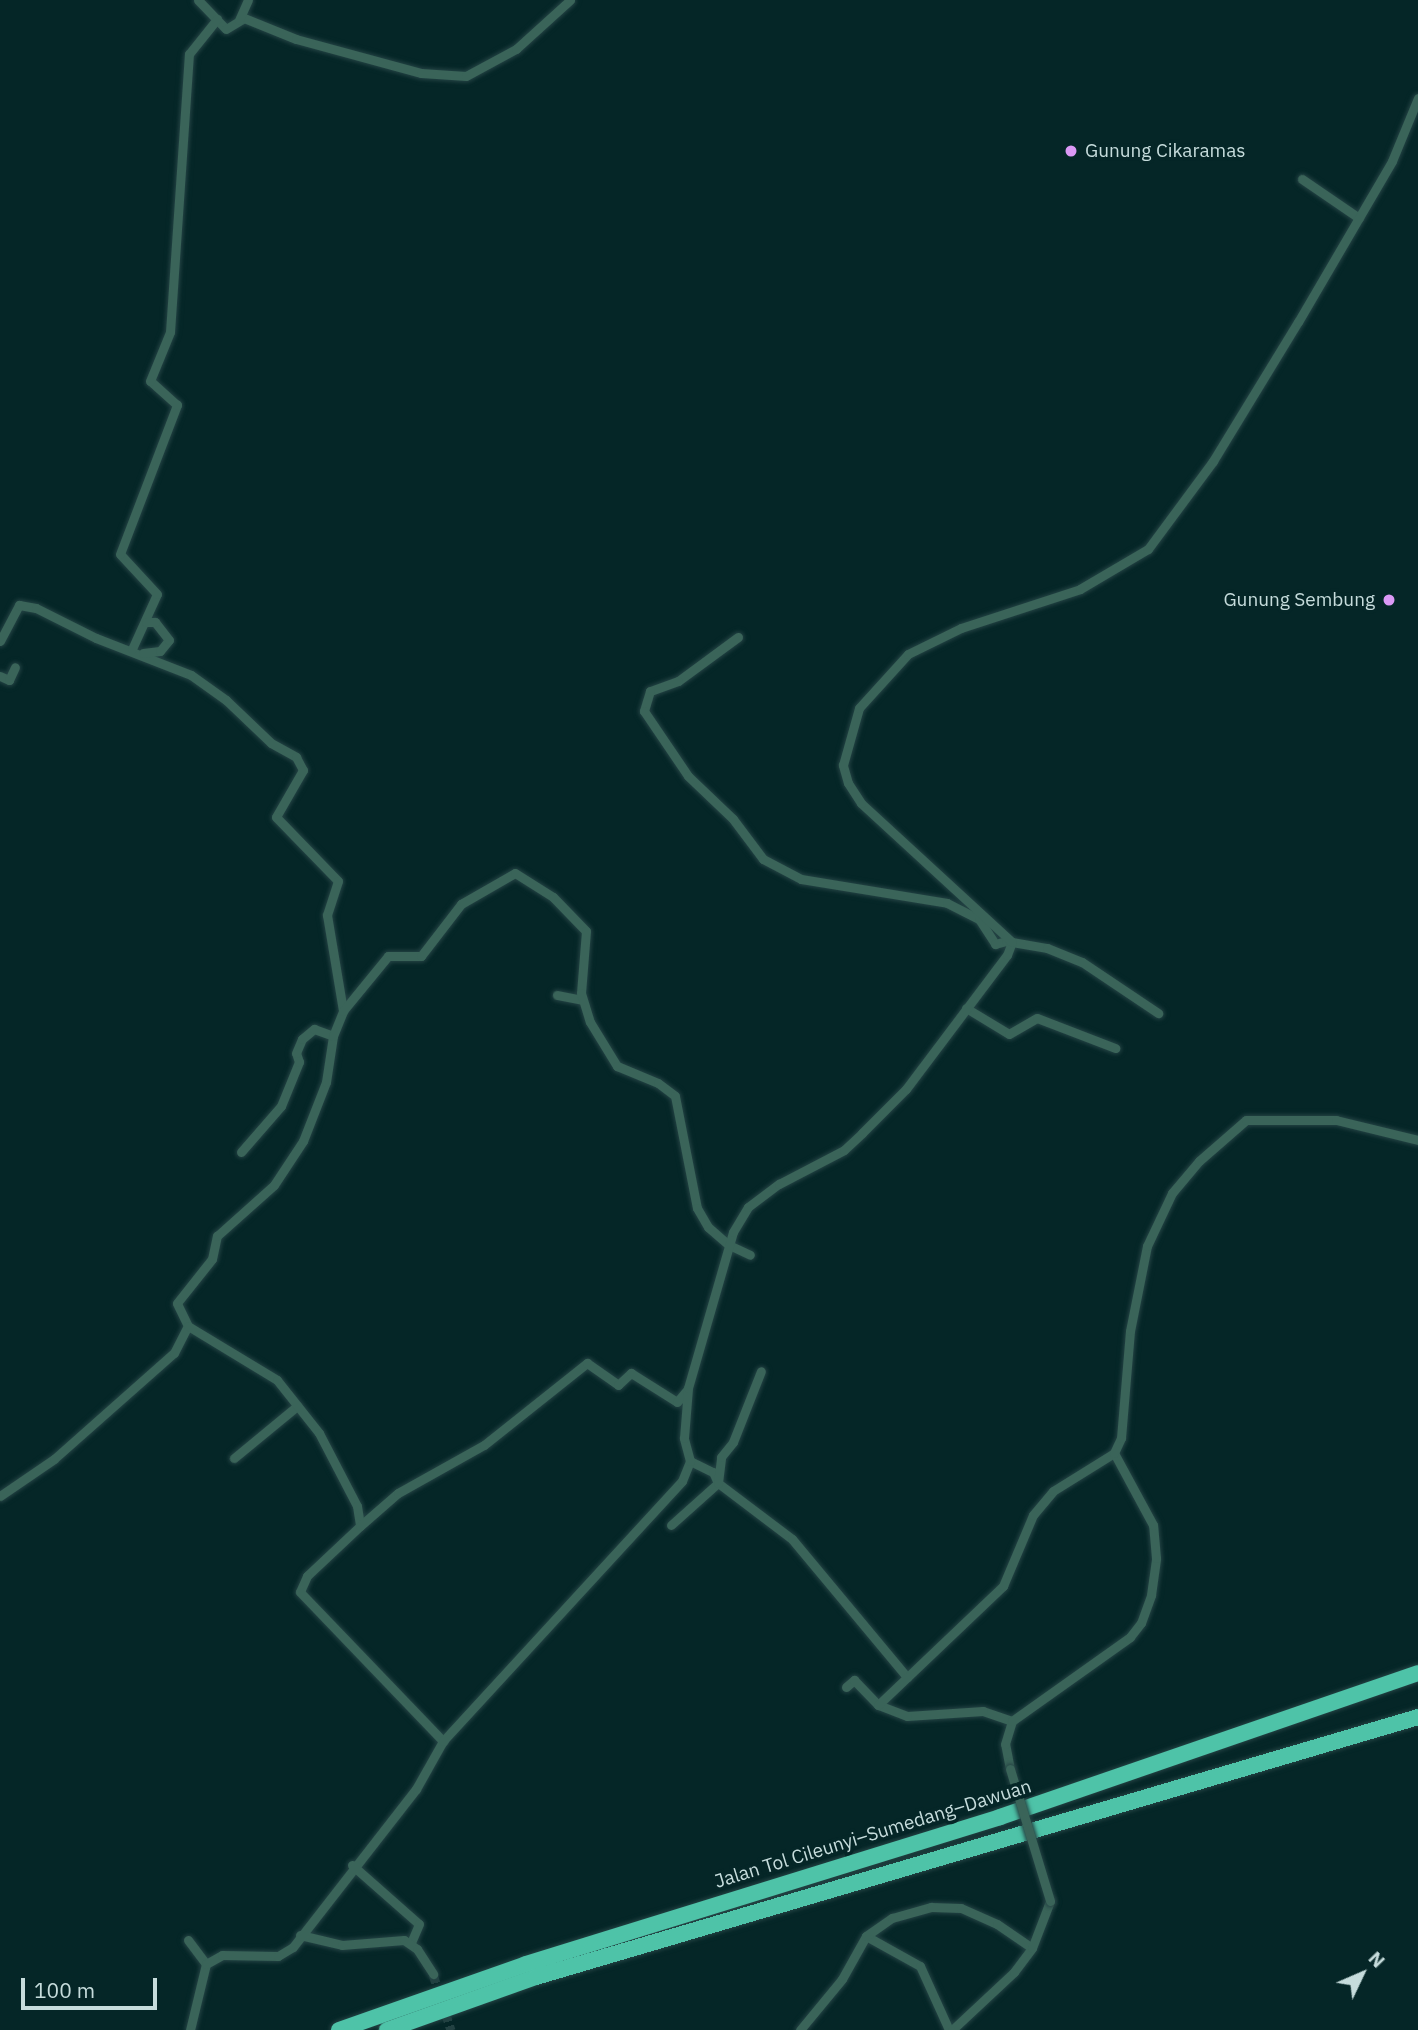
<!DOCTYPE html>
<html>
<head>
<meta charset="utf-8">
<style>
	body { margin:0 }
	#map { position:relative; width:1418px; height:2030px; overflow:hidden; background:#052627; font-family:"IBM Plex Sans",sans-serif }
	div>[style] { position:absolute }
	.minor-tunnel>* { height:9px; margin-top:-4.5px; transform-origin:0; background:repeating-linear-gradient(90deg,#224142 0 9px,transparent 0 13.5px) }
	.roads { filter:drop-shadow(0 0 2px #244344) drop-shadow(0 0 2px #244344) }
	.minor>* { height:9px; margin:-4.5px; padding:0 4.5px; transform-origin:4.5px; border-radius:4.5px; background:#3a6459 }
	.motorway>* { height:16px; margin:-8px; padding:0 8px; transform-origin:8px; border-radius:8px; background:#4ec3a8 }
	.bridges { filter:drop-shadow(0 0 2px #244344) drop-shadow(0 0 2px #244344) }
	.minor-bridge>* { height:9px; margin:-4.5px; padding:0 4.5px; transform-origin:4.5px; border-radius:4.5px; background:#3a6459 }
	.dots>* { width:19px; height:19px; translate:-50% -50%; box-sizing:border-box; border:4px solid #052627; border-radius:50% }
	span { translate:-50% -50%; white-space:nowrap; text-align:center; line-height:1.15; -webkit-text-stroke:7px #052627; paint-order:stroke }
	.poi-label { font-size:19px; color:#c6dcdc }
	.left { translate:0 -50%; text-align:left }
	.right { translate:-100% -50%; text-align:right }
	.street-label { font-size:19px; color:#c6dcdc }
	.north { position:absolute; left:1327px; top:1939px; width:70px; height:70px; -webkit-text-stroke:5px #052627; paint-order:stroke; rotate:46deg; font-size:19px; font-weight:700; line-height:28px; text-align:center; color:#c6dcdc }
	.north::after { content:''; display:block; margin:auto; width:24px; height:32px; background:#c6dcdc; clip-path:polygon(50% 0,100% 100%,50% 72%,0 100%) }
	.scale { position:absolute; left:21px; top:1978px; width:136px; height:32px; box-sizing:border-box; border:4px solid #c6dcdc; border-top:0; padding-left:9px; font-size:21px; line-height:24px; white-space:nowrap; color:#c6dcdc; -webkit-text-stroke:5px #052627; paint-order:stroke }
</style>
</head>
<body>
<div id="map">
	<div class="minor-tunnel">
		<div style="left:433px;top:1974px;width:59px;rotate:72.2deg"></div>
	</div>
	<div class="roads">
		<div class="minor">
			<div style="left:198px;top:0;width:40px;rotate:46deg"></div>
			<div style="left:226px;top:29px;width:21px;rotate:-31deg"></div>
			<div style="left:244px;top:18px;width:56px;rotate:22deg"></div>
			<div style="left:296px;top:39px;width:130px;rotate:15.2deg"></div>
			<div style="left:421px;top:73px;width:45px;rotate:3.8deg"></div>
			<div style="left:466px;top:76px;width:57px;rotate:-28.4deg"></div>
			<div style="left:516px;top:49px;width:73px;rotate:-42.2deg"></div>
			<div style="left:239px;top:20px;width:22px;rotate:-66deg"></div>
			<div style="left:1302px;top:179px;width:69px;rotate:34.4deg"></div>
			<div style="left:738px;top:637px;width:74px;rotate:143.7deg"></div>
			<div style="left:678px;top:681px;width:30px;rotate:160deg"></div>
			<div style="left:650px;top:691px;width:21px;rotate:107deg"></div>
			<div style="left:644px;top:711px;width:78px;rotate:55.9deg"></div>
			<div style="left:688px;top:776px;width:62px;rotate:43.7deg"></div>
			<div style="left:733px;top:819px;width:50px;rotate:53.1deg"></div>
			<div style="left:763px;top:859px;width:43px;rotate:27.8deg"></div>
			<div style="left:801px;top:879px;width:148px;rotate:9.3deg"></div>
			<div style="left:947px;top:903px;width:36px;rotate:27deg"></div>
			<div style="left:979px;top:919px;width:30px;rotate:57deg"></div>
			<div style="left:995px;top:944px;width:11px;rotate:-15deg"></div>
			<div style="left:1006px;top:941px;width:42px;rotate:9.7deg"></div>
			<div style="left:1047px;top:948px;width:38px;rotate:22deg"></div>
			<div style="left:1082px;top:962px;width:92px;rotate:33.9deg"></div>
			<div style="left:0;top:641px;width:41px;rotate:-62.2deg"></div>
			<div style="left:19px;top:605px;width:17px;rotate:10deg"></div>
			<div style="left:36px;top:608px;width:67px;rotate:26.6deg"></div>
			<div style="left:96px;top:638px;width:102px;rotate:21.3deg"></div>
			<div style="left:191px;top:675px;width:43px;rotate:35.5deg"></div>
			<div style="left:226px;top:700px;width:62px;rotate:43.7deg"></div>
			<div style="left:271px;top:743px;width:29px;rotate:29deg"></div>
			<div style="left:296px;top:757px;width:15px;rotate:62deg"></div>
			<div style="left:303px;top:770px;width:54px;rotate:119.9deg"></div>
			<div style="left:276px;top:817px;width:89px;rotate:45.9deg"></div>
			<div style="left:338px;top:881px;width:36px;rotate:108deg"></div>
			<div style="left:327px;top:915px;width:97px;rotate:80.5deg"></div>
			<div style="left:132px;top:649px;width:60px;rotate:-65.6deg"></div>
			<div style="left:157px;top:594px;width:54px;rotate:-132.8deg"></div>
			<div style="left:120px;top:554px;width:160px;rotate:-69.1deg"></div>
			<div style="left:177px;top:405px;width:36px;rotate:-138deg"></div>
			<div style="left:150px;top:381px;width:53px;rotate:-67.8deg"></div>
			<div style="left:170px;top:332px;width:279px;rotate:-86.1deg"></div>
			<div style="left:189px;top:54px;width:45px;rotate:-51.3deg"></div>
			<div style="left:143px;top:653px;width:17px;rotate:-7deg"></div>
			<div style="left:160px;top:651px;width:14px;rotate:-51deg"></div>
			<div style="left:169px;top:640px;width:23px;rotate:-128deg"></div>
			<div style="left:155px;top:622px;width:9px;rotate:180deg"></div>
			<div style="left:0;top:676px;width:10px;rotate:24deg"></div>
			<div style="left:9px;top:680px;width:14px;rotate:-65deg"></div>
			<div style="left:557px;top:995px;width:25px;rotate:11deg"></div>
			<div style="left:966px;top:1008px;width:50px;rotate:31.2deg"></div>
			<div style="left:1009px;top:1034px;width:32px;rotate:-30deg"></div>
			<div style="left:1037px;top:1018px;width:84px;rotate:21deg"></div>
			<div style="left:241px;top:1152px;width:61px;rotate:-49deg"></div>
			<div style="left:281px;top:1106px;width:48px;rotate:-67.8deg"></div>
			<div style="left:299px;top:1062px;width:9px;rotate:-108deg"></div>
			<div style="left:296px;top:1053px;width:15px;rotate:-67deg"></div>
			<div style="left:302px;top:1039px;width:16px;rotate:-40deg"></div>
			<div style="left:314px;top:1029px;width:20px;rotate:20deg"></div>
			<div style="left:188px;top:1326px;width:25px;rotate:-116deg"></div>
			<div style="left:177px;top:1303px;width:56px;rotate:-51.5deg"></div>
			<div style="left:212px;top:1259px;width:24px;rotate:-78deg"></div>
			<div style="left:217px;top:1236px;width:76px;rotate:-41.8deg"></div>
			<div style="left:274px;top:1185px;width:53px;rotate:-56.6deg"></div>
			<div style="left:303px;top:1141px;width:63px;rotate:-68.7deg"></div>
			<div style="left:326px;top:1082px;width:47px;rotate:-81.3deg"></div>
			<div style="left:333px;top:1036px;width:27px;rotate:-68deg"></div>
			<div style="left:343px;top:1011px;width:71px;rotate:-50.7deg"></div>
			<div style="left:388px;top:956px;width:33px"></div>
			<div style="left:421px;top:956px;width:66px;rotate:-52.4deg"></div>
			<div style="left:461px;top:904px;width:62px;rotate:-29.9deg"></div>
			<div style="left:515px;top:873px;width:45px;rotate:32.3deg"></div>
			<div style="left:553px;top:897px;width:47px;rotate:45.9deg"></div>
			<div style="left:586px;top:931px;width:62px;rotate:94.6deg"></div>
			<div style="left:581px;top:993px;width:30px;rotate:73deg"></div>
			<div style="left:590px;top:1022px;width:52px;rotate:58.5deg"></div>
			<div style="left:617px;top:1066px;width:44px;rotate:22.5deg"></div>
			<div style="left:658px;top:1083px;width:21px;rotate:37deg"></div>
			<div style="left:675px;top:1096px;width:114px;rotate:78.9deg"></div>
			<div style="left:697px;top:1208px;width:22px;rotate:60deg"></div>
			<div style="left:708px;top:1227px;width:28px;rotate:41deg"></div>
			<div style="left:729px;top:1245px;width:23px;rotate:25deg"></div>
			<div style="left:234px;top:1458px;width:82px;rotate:-39.5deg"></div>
			<div style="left:690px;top:1461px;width:25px;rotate:26deg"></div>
			<div style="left:713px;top:1472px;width:12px;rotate:66deg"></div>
			<div style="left:718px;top:1483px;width:93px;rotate:37.1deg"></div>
			<div style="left:792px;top:1539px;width:180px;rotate:50.2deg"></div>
			<div style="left:0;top:1496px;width:65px;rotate:-34.4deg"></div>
			<div style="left:54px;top:1459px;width:160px;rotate:-41.5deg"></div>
			<div style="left:174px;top:1353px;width:30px;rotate:-63deg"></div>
			<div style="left:188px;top:1326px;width:104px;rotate:31.2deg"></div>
			<div style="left:277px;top:1380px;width:68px;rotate:51.6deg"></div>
			<div style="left:319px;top:1433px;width:82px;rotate:62.5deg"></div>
			<div style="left:357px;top:1506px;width:20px;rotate:81deg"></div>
			<div style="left:360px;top:1526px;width:73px;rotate:136.7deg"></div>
			<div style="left:307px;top:1576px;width:17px;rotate:114deg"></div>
			<div style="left:300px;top:1592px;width:207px;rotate:46.2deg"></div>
			<div style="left:671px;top:1525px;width:63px;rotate:-41.8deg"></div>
			<div style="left:718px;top:1483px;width:26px;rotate:-83deg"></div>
			<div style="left:721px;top:1457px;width:19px;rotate:-51deg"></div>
			<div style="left:733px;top:1442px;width:76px;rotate:-68.5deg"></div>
			<div style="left:360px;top:1526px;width:50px;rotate:-41deg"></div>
			<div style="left:398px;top:1493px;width:98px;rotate:-29.2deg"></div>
			<div style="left:484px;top:1445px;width:132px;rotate:-38.5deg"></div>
			<div style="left:587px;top:1363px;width:38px;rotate:35deg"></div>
			<div style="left:618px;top:1385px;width:18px;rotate:-43deg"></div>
			<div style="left:631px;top:1373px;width:54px;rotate:32.2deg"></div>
			<div style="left:677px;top:1402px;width:16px;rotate:-50deg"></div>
			<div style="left:846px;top:1687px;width:11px;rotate:-41deg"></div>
			<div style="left:854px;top:1680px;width:35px;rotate:46deg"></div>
			<div style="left:1012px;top:1721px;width:31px;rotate:-161deg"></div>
			<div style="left:983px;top:1711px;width:76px;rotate:176.2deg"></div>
			<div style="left:907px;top:1716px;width:31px;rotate:-159deg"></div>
			<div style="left:878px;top:1705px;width:173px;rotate:-43.6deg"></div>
			<div style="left:1003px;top:1586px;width:77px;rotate:-67.1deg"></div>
			<div style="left:1033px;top:1515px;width:31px;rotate:-50deg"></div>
			<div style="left:1053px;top:1491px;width:72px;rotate:-31.9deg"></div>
			<div style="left:1010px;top:1769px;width:25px;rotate:-101deg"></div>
			<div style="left:1005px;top:1744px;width:24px;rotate:-73deg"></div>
			<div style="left:1012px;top:1721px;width:145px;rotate:-35.4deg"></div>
			<div style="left:1130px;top:1637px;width:18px;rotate:-52deg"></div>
			<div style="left:1141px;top:1623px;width:30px;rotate:-70deg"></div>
			<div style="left:1151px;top:1595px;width:37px;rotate:-82deg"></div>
			<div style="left:1156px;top:1558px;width:33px;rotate:-95deg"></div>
			<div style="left:1153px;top:1525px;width:82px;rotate:-118.4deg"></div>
			<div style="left:1114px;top:1453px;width:17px;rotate:-65deg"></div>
			<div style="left:1121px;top:1438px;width:107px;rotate:-85.2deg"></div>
			<div style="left:1130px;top:1331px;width:87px;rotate:-78.7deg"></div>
			<div style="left:1147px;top:1246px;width:59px;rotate:-64.7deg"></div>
			<div style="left:1172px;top:1193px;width:42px;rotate:-49.8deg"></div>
			<div style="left:1199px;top:1161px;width:62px;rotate:-41.1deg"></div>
			<div style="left:1246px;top:1120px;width:90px"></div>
			<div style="left:1336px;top:1120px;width:84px;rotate:13.7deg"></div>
			<div style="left:352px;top:1865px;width:89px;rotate:41.4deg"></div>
			<div style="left:419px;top:1924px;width:21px;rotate:113deg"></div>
			<div style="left:300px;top:1935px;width:43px;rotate:13.4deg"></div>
			<div style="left:342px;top:1945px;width:62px;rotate:-4.6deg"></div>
			<div style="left:404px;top:1940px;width:16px;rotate:35deg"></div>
			<div style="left:417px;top:1949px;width:30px;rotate:57deg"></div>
			<div style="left:866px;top:1936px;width:62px;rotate:29.1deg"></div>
			<div style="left:920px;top:1966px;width:70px;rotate:65.6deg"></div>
			<div style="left:188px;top:1940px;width:30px;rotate:53deg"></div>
			<div style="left:190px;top:2030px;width:68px;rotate:-76.4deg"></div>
			<div style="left:206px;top:1964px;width:18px;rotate:-29deg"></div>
			<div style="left:222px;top:1955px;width:56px;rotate:1deg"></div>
			<div style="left:278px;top:1956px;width:17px;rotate:-31deg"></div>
			<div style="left:293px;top:1947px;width:200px;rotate:-52.1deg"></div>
			<div style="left:416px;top:1789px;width:55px;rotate:-60.6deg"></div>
			<div style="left:443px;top:1741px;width:353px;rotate:-47.4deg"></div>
			<div style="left:682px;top:1481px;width:22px;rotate:-68deg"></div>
			<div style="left:690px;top:1461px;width:24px;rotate:-105deg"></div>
			<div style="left:684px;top:1438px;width:50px;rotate:-85.4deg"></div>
			<div style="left:688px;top:1388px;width:162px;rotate:-73.9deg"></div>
			<div style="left:733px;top:1232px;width:29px;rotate:-59deg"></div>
			<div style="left:748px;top:1207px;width:39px;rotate:-37deg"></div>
			<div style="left:779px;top:1184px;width:73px;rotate:-27.6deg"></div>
			<div style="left:844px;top:1150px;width:25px;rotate:-43deg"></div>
			<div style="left:862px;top:1133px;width:62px;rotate:-45deg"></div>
			<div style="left:906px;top:1089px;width:168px;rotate:-53deg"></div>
			<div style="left:1007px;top:955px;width:14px;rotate:-69deg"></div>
			<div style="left:1012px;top:942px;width:205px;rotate:-137.4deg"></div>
			<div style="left:861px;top:803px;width:24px;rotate:-123deg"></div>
			<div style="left:848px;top:783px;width:19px;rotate:-106deg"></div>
			<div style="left:843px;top:765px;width:59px;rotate:-74.3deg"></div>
			<div style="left:859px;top:708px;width:73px;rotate:-47.8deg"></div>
			<div style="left:908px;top:654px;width:59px;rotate:-26.1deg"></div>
			<div style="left:961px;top:628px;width:125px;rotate:-18.1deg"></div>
			<div style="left:1080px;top:589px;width:79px;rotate:-30.5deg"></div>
			<div style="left:1148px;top:549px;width:109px;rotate:-53.5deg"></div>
			<div style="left:1213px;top:461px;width:163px;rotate:-58.6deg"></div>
			<div style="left:1298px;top:322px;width:186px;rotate:-59.7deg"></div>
			<div style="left:1392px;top:161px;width:68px;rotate:-67.6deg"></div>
			<div style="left:800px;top:2030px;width:66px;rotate:-50.5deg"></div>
			<div style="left:842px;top:1979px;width:49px;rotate:-60.8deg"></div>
			<div style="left:866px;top:1936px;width:32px;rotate:-35deg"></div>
			<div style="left:892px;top:1918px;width:41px;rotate:-15.8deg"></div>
			<div style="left:931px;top:1907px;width:30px;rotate:2deg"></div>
			<div style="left:961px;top:1908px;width:39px;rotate:24deg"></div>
			<div style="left:997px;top:1924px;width:42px;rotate:34.4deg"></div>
			<div style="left:952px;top:2030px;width:85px;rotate:-43.1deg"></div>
			<div style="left:1014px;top:1972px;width:30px;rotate:-53deg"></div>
			<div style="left:1032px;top:1948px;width:50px;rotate:-69deg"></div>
		</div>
		<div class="motorway">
			<div style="left:339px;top:2030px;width:198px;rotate:-19.4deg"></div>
			<div style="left:526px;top:1964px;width:496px;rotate:-17.2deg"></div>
			<div style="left:1000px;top:1817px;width:442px;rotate:-19deg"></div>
			<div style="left:387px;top:2030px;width:158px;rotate:-19.6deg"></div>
			<div style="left:536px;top:1977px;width:920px;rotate:-16.42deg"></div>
		</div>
	</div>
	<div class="bridges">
		<div class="minor-bridge">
			<div style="left:1010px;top:1769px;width:138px;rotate:73.1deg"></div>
		</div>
	</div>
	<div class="dots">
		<div style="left:1071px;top:151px;background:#db99f5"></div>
		<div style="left:1389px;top:600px;background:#db99f5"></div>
	</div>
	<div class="poi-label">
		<span class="left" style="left:1085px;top:151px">Gunung Cikaramas</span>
		<span class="right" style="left:1375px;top:600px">Gunung Sembung</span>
	</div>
	<div class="street-label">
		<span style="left:873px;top:1834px;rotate:-17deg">Jalan Tol Cileunyi–Sumedang–Dawuan</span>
	</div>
	<div class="north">N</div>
	<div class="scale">100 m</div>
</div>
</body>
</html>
